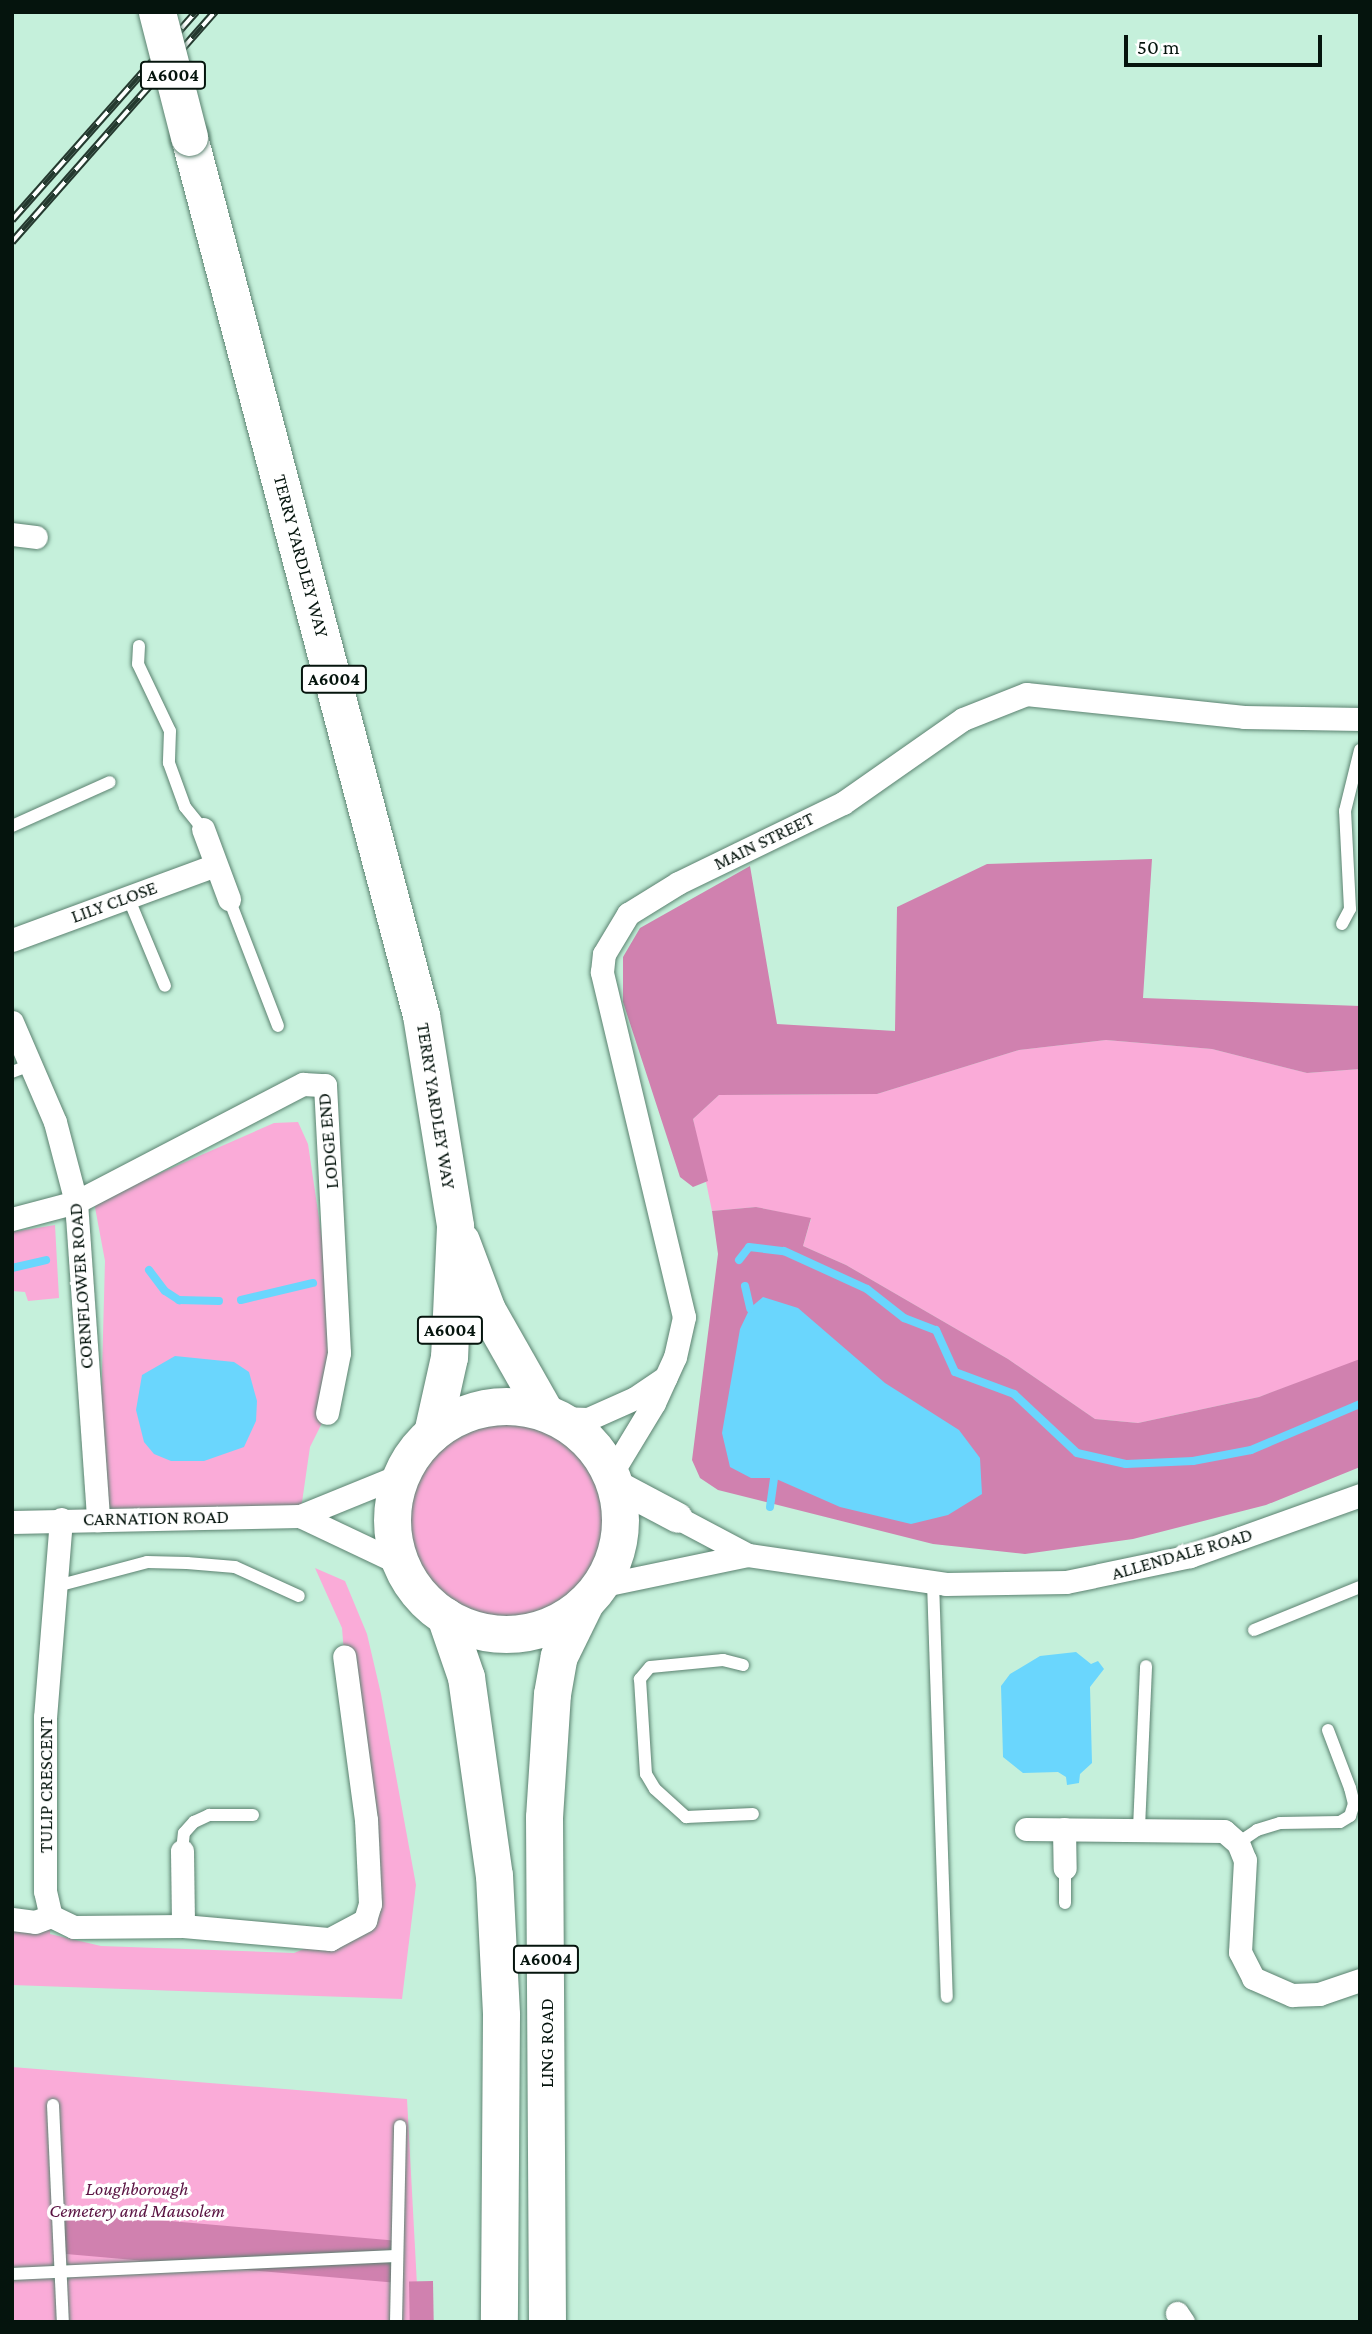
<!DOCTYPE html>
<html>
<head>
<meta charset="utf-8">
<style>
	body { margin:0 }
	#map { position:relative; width:1372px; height:2334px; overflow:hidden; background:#c5f0db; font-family:"Crimson Pro",serif }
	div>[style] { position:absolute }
	.green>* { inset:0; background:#faabd8 }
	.round { border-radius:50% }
	.forest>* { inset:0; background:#d081af; transform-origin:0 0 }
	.water>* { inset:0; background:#6ad6fd }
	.stream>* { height:8px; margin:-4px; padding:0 4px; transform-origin:4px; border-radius:4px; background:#6ad6fd }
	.roads { filter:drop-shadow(0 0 2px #5b8270) drop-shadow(0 0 2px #5b8270) }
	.service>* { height:12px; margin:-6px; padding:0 6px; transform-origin:6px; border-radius:6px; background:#fff }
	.minor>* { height:23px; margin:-11.5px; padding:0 11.5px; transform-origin:11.5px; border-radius:11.5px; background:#fff }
	.tertiary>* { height:30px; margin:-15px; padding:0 15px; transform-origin:15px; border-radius:15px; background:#fff }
	.primary>* { height:37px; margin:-18.5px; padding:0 18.5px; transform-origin:18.5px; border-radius:18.5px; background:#fff }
	.primary>.ring { margin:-18.5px; padding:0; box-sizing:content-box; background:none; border:37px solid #fff; border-radius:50% }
	.rail>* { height:8px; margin-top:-4px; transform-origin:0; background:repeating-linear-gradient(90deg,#fff 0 16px,#25392f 0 32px); box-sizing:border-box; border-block:2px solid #25392f }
	.bridges { filter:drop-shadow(0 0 2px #5b8270) drop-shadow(0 0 2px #5b8270) }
	.primary-bridge>* { height:37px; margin:-18.5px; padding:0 18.5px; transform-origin:18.5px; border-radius:18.5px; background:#fff }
	span { translate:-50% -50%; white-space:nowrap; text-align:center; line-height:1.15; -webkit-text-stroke:7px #fff; paint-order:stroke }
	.shield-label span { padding:2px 5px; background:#fff; border:2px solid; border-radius:5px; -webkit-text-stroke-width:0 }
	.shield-label { font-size:18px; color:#05140d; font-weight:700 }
	.street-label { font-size:19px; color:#05140d }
	.park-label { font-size:19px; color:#591241; font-style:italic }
	.frame { position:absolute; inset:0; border:14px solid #05140d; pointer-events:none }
	.scale { position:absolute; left:1124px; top:35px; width:198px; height:32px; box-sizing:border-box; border:4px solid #05140d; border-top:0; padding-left:9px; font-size:21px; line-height:24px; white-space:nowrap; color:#05140d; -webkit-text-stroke:5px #fff; paint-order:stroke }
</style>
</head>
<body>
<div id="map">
	<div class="green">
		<div style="clip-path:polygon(1106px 1040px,1212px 1049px,1307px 1073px,1360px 1069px,1360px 1360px,1259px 1397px,1138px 1423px,1095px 1419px,1008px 1359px,846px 1265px,803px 1246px,811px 1219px,756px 1207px,712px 1211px,693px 1119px,719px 1095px,877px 1094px,1019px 1050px)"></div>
		<div style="clip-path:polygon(298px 1122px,308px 1144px,339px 1353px,327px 1413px,310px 1447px,300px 1516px,98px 1520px,105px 1261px,94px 1202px,274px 1123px)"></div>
		<div style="clip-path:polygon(55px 1225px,59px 1298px,28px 1301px,25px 1292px,12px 1291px,12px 1232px)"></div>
		<div class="round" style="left:392px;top:1406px;width:228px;height:228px"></div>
		<div style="clip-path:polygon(315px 1568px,345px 1581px,367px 1634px,381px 1694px,416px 1885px,402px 1999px,12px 1985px,12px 1919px,51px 1916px,50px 1934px,101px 1946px,294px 1953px,304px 1949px,305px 1936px,365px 1920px,342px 1628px)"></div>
		<div style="clip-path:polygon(12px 2067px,407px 2099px,419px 2322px,12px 2322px)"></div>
	</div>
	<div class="forest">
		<div style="clip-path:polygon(1152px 859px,1143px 998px,1360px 1006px,1360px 1069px,1307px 1073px,1212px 1049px,1106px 1040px,1019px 1050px,877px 1094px,719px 1095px,693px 1119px,708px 1181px,693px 1187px,680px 1177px,623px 1002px,623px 957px,640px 928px,750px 866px,777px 1024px,895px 1031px,897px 907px,987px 864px)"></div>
		<div style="clip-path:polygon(756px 1207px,811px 1218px,803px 1246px,846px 1265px,1008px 1359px,1095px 1419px,1138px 1423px,1259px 1397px,1360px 1359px,1360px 1467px,1266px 1505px,1133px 1539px,1025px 1554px,933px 1544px,718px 1490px,700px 1478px,692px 1460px,718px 1254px,712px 1211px)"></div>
		<div style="left:399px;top:2241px;width:42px;height:339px;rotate:95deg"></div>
		<div style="left:433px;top:2281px;width:41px;height:24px;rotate:89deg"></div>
	</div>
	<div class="water">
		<div style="clip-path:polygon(763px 1297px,798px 1308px,885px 1383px,959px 1430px,980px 1458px,982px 1494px,948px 1515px,911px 1524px,840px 1507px,774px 1478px,751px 1478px,730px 1467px,722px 1433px,740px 1329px,750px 1308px)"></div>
		<div style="clip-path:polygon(175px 1356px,234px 1362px,249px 1372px,257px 1401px,256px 1421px,244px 1447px,204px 1461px,171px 1461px,154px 1454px,144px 1442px,136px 1410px,142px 1375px)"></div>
		<div style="clip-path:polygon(1076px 1652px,1091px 1664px,1098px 1661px,1104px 1669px,1090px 1687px,1092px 1763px,1080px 1774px,1079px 1783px,1067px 1785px,1066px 1777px,1058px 1772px,1023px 1773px,1003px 1757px,1001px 1686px,1010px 1674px,1040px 1656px)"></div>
	</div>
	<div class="stream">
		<div style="left:739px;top:1260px;width:16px;rotate:-52deg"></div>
		<div style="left:749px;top:1247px;width:35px;rotate:7deg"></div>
		<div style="left:784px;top:1251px;width:91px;rotate:24.6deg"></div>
		<div style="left:867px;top:1289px;width:47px;rotate:38.1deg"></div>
		<div style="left:904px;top:1318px;width:34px;rotate:21deg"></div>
		<div style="left:936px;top:1330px;width:46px;rotate:65.7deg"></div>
		<div style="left:955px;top:1372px;width:63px;rotate:20.4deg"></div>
		<div style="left:1014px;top:1394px;width:86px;rotate:43.1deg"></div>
		<div style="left:1077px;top:1453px;width:50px;rotate:12.7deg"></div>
		<div style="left:1126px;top:1464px;width:67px;rotate:-2.6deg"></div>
		<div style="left:1193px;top:1461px;width:59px;rotate:-10.7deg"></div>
		<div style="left:1251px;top:1450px;width:118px;rotate:-22.9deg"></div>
		<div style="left:12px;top:1268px;width:35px;rotate:-13deg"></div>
		<div style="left:149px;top:1270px;width:26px;rotate:53deg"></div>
		<div style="left:165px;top:1291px;width:17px;rotate:33deg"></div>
		<div style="left:179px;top:1300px;width:40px;rotate:1.4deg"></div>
		<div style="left:745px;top:1286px;width:23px;rotate:77deg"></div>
		<div style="left:241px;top:1300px;width:74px;rotate:-13.3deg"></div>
		<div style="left:770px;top:1507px;width:29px;rotate:-82deg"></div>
	</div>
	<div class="roads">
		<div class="service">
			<div style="left:139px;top:646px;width:18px;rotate:93deg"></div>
			<div style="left:138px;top:664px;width:74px;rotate:64.5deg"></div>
			<div style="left:170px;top:731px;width:32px;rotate:92deg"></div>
			<div style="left:169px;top:763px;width:47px;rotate:70deg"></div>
			<div style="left:185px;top:807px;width:28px;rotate:51deg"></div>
			<div style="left:12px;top:826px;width:107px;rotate:-24.2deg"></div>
			<div style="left:128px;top:897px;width:96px;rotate:67.4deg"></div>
			<div style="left:229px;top:899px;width:136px;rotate:68.9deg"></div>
			<div style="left:1342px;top:924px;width:17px;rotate:-62deg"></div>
			<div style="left:1350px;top:909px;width:98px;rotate:-92.9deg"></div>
			<div style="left:1345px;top:811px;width:63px;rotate:-76.2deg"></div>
			<div style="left:12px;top:1072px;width:19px;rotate:-21deg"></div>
			<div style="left:933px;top:1582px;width:415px;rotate:88.1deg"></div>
			<div style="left:57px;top:1586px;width:93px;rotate:-14.9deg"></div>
			<div style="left:147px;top:1562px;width:40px;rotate:1.4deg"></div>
			<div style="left:187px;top:1563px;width:48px;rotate:4.8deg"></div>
			<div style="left:235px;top:1567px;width:70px;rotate:24.4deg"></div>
			<div style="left:1254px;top:1630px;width:114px;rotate:-22.1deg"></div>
			<div style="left:743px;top:1665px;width:21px;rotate:-166deg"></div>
			<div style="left:723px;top:1660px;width:73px;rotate:174.5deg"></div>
			<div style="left:650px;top:1667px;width:16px;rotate:130deg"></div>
			<div style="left:640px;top:1679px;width:95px;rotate:86.4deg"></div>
			<div style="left:646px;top:1774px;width:17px;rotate:59deg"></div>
			<div style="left:655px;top:1789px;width:42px;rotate:42.1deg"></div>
			<div style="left:686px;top:1817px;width:67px;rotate:-2.6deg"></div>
			<div style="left:1139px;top:1828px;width:162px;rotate:-87.5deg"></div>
			<div style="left:1238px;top:1843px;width:23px;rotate:-34deg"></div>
			<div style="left:1257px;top:1830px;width:24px;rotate:-17deg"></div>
			<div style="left:1280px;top:1823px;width:60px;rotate:-1deg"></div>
			<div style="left:1340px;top:1822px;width:12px;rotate:-31deg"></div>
			<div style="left:1350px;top:1816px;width:13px;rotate:-72deg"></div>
			<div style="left:1354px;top:1804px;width:16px;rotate:-104deg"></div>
			<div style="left:1350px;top:1788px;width:62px;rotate:-110.8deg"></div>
			<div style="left:182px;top:1851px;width:18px;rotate:-84deg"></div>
			<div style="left:184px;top:1833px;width:15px;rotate:-48deg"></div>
			<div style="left:194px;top:1822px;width:17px;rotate:-25deg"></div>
			<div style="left:209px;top:1815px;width:44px"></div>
			<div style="left:1065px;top:1868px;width:35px;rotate:90deg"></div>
			<div style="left:53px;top:2105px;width:217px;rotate:87.4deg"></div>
			<div style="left:12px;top:2274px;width:383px;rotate:-2.7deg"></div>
			<div style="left:396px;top:2322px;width:196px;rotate:-88.8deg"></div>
		</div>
		<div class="minor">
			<div style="left:12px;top:534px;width:24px;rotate:7deg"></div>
			<div style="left:203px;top:829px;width:75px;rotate:69.6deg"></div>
			<div style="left:12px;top:940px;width:217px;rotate:-20.2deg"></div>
			<div style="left:12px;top:1022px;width:109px;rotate:66.7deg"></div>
			<div style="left:55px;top:1122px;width:83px;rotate:75.3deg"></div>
			<div style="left:76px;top:1202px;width:319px;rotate:86deg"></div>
			<div style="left:12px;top:1219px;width:66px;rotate:-14.9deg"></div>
			<div style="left:76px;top:1202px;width:256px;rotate:-27.5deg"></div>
			<div style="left:303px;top:1084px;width:22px;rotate:3deg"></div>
			<div style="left:325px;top:1085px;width:268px;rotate:87deg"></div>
			<div style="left:339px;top:1353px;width:61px;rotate:101.3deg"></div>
			<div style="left:558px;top:1418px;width:30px;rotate:2deg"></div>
			<div style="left:588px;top:1419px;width:51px;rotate:-24.1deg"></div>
			<div style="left:635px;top:1398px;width:37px;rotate:-34deg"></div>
			<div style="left:611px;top:1474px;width:83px;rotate:-58.8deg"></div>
			<div style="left:654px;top:1403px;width:51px;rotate:-65.5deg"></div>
			<div style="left:675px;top:1357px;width:41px;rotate:-77.3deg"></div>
			<div style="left:684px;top:1317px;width:355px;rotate:-103.4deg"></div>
			<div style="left:602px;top:972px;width:18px;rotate:-84deg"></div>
			<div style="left:604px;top:954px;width:47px;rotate:-59deg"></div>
			<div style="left:628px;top:914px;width:59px;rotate:-31.8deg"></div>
			<div style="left:678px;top:883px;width:183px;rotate:-25.9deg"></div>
			<div style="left:843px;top:803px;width:146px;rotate:-35deg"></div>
			<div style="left:963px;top:719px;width:68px;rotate:-21.6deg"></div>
			<div style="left:1026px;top:694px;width:219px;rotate:6deg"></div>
			<div style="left:1244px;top:717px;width:116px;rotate:1deg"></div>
			<div style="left:300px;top:1516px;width:112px;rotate:25.4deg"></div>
			<div style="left:678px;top:1518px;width:79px;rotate:27.9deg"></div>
			<div style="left:61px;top:1519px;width:199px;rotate:94.6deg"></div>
			<div style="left:45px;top:1717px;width:174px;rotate:90deg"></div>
			<div style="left:45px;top:1891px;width:26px;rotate:77deg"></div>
			<div style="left:51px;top:1916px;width:25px;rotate:26deg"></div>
			<div style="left:74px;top:1927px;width:109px;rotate:-0.5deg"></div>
			<div style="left:183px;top:1926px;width:148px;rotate:5.1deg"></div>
			<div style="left:330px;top:1939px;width:40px;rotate:-28deg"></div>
			<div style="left:365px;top:1920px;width:17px;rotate:-73deg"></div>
			<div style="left:370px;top:1904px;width:84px;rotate:-92.7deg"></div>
			<div style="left:366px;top:1820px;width:165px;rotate:-97.6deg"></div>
			<div style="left:12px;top:1522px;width:288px;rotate:-1.2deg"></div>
			<div style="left:300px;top:1516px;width:109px;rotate:-22.1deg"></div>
			<div style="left:599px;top:1586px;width:152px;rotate:-11.8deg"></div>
			<div style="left:748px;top:1555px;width:200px;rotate:8.3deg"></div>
			<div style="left:946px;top:1584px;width:120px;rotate:-1deg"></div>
			<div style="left:1066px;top:1582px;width:127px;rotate:-11.8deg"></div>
			<div style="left:1190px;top:1556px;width:181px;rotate:-19.7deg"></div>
			<div style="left:1026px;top:1829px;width:198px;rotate:0.6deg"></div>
			<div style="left:1224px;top:1831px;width:18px;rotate:41deg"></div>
			<div style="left:1238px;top:1843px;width:18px;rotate:68deg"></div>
			<div style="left:1245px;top:1860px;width:92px;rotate:93.1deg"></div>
			<div style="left:1240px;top:1952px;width:29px;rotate:63deg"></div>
			<div style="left:1253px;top:1978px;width:43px;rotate:23.6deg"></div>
			<div style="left:1292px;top:1995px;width:27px;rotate:-2deg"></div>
			<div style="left:1319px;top:1994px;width:43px;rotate:-18.9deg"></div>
			<div style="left:1064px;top:1829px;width:39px;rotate:89deg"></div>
			<div style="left:182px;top:1851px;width:75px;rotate:89.2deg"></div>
			<div style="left:12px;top:1919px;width:23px;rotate:7deg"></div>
			<div style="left:35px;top:1922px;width:17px;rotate:-21deg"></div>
			<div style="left:1177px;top:2313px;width:11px;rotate:56deg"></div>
		</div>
		<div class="tertiary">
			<div style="left:614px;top:1484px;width:72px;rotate:28deg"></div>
		</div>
		<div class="primary">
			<div style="left:189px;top:137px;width:908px;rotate:75.2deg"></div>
			<div style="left:421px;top:1015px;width:214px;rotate:80.8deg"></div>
			<div style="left:455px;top:1226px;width:131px;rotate:92.6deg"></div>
			<div style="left:449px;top:1357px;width:78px;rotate:102.6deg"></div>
			<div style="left:461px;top:1241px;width:74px;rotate:69.4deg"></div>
			<div style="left:487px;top:1310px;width:117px;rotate:60.4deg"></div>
			<div class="ring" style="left:392px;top:1406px;width:191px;height:191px"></div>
			<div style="left:445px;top:1616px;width:65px;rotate:71deg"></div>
			<div style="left:466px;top:1677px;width:200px;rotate:82deg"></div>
			<div style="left:494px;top:1875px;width:140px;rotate:87.1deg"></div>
			<div style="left:501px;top:2015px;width:307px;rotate:90.4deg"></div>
			<div style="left:547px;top:2322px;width:505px;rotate:-90.34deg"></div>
			<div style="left:544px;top:1817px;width:123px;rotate:-86.3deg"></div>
			<div style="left:552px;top:1694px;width:39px;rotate:-80deg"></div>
			<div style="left:559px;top:1656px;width:59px;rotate:-63.9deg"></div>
		</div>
	</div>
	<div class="rail">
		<div style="left:12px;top:220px;width:278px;rotate:-48.5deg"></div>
		<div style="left:12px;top:242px;width:307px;rotate:-48.6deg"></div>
	</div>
	<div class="bridges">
		<div class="primary-bridge">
			<div style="left:157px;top:12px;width:129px;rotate:75.6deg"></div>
		</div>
	</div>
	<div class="shield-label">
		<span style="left:173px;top:75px">A6004</span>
		<span style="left:334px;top:679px">A6004</span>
		<span style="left:450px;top:1330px">A6004</span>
		<span style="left:546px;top:1959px">A6004</span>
	</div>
	<div class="street-label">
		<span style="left:301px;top:556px;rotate:75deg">TERRY YARDLEY WAY</span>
		<span style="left:764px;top:841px;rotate:-26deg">MAIN STREET</span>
		<span style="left:114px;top:902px;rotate:-20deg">LILY CLOSE</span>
		<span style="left:436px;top:1106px;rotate:81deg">TERRY YARDLEY WAY</span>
		<span style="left:328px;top:1141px;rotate:-95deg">LODGE END</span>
		<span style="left:81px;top:1286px;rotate:-94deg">CORNFLOWER ROAD</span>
		<span style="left:156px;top:1518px;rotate:-1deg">CARNATION ROAD</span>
		<span style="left:1182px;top:1554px;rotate:-16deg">ALLENDALE ROAD</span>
		<span style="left:46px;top:1785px;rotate:-90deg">TULIP CRESCENT</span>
		<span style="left:547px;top:2043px;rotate:-90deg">LING ROAD</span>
	</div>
	<div class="park-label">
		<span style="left:137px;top:2200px">Loughborough<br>Cemetery and Mausolem</span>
	</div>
	<div class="frame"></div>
	<div class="scale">50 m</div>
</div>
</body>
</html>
